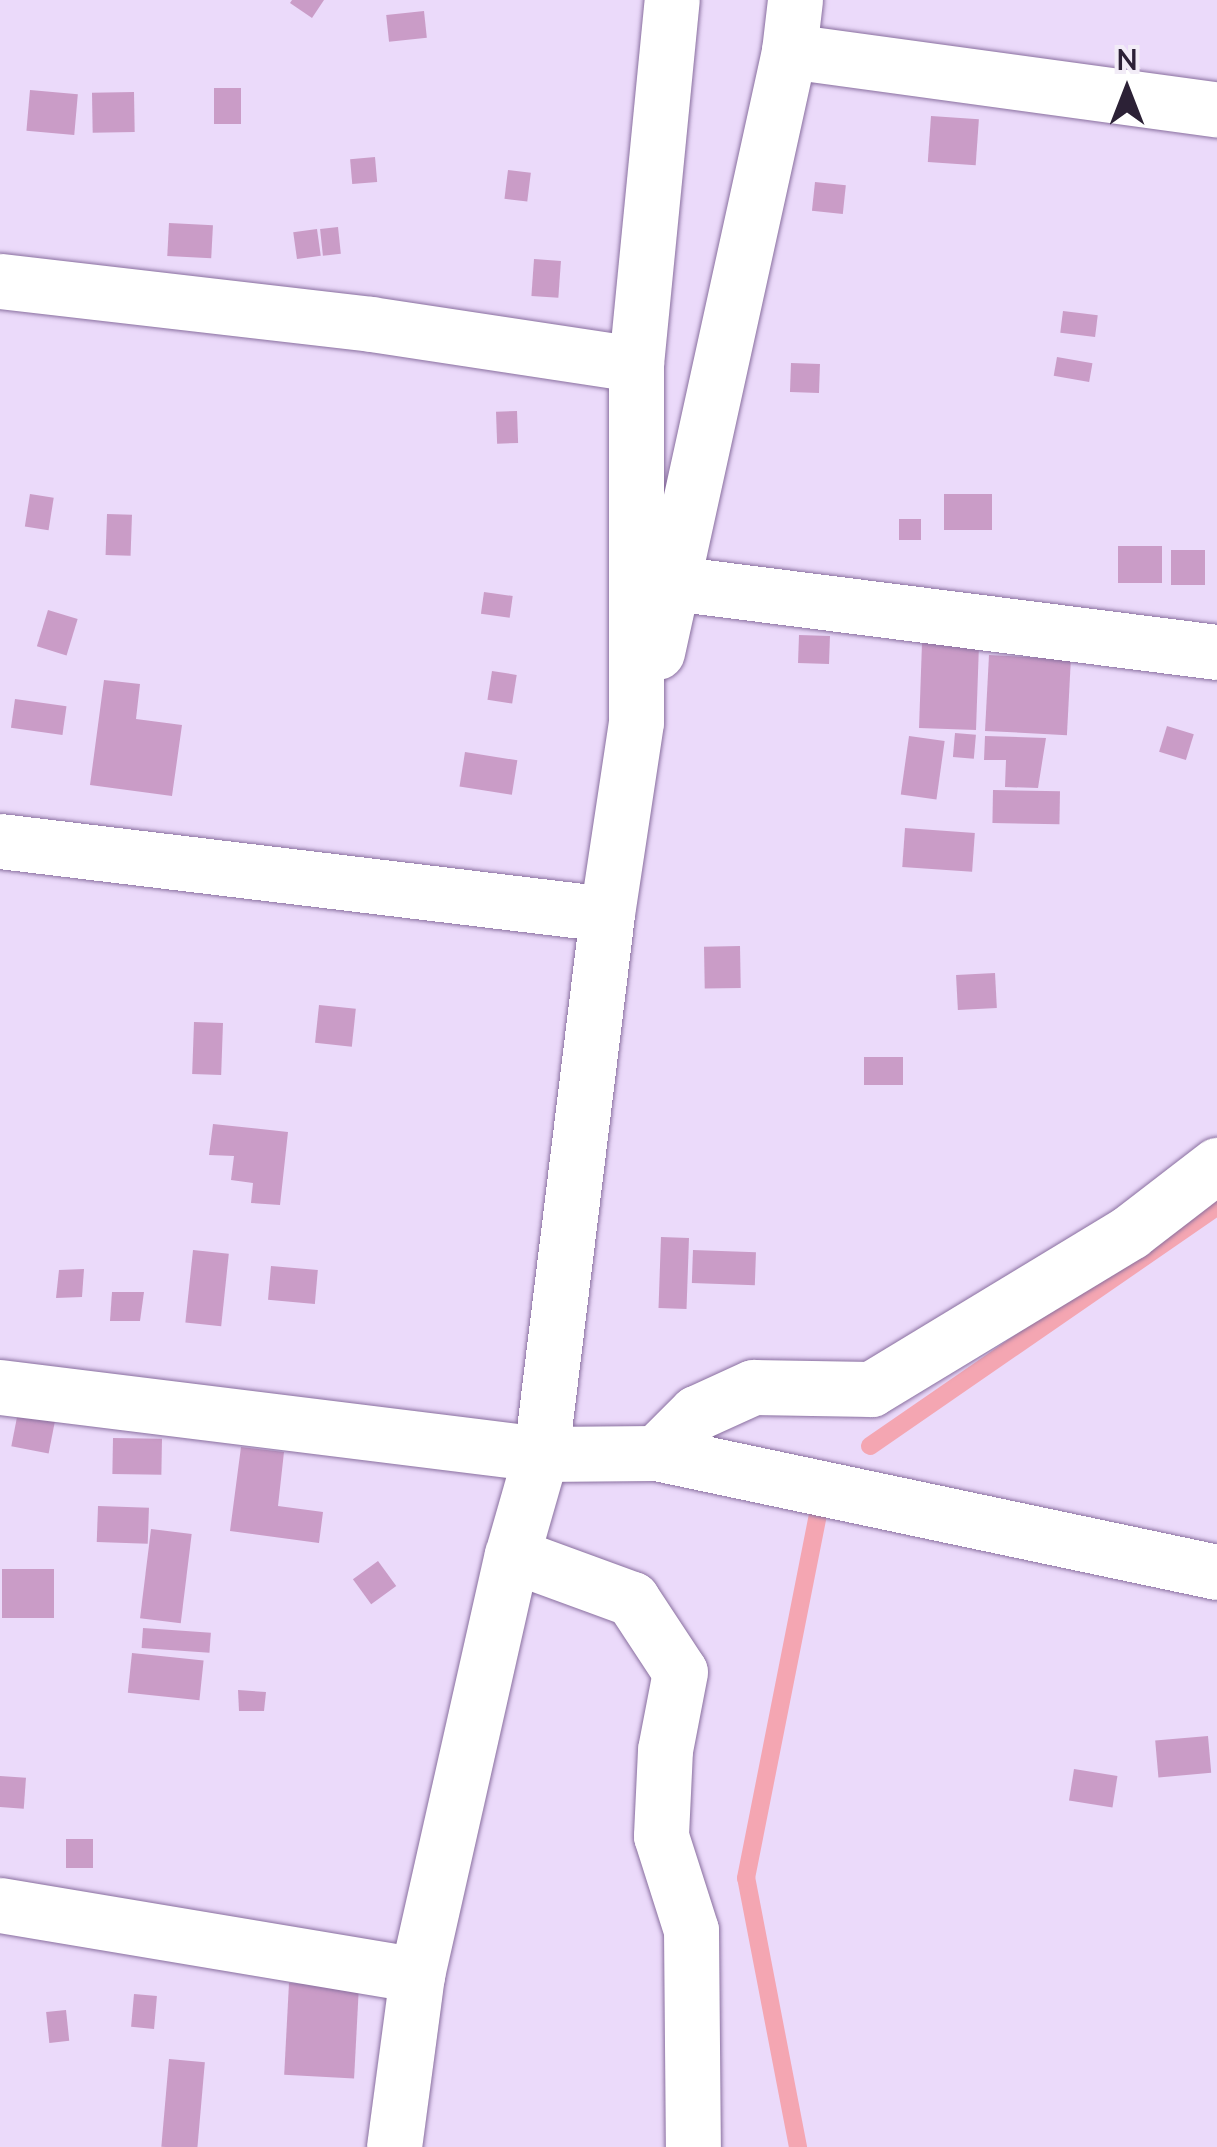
<!DOCTYPE html>
<html>
<head>
<meta charset="utf-8">
<style>
	body { margin:0 }
	#map { position:relative; width:1217px; height:2147px; overflow:hidden; background:#ebdafa; font-family:Mulish,sans-serif }
	div>[style] { position:absolute }
	.stream>* { height:18px; margin:-9px; padding:0 9px; transform-origin:9px; border-radius:9px; background:#f4a6b2 }
	.building>* { inset:0; background:#ca9cc7; transform-origin:0 0 }
	.roads { filter:drop-shadow(0 0 2px #896f9f) drop-shadow(0 0 2px #896f9f) }
	.minor>* { height:55px; margin:-27.5px; padding:0 27.5px; transform-origin:27.5px; border-radius:27.5px; background:#fff }
	span { translate:-50% -50%; white-space:nowrap; text-align:center; line-height:1.15; -webkit-text-stroke:8px #f2ecf7; paint-order:stroke }
	.north { position:absolute; left:1077px; top:40px; width:100px; height:100px; -webkit-text-stroke:8px #f2ecf7; paint-order:stroke; rotate:0deg; font-size:28px; font-weight:700; line-height:40px; text-align:center; color:#2c2136 }
	.north::after { content:''; display:block; margin:auto; width:35px; height:45px; background:#2c2136; clip-path:polygon(50% 0,100% 100%,50% 72%,0 100%) }
</style>
</head>
<body>
<div id="map">
	<div class="stream">
		<div style="left:870px;top:1446px;width:421px;rotate:-34.6deg"></div>
		<div style="left:798px;top:2147px;width:274px;rotate:-100.9deg"></div>
		<div style="left:746px;top:1878px;width:376px;rotate:-78.8deg"></div>
	</div>
	<div class="building">
		<div style="clip-path:polygon(292px 0,324px 0,312px 18px,290px 3px)"></div>
		<div style="left:424px;top:11px;width:27px;height:38px;rotate:84deg"></div>
		<div style="left:214px;top:88px;width:27px;height:36px"></div>
		<div style="left:30px;top:90px;width:48px;height:41px;rotate:5deg"></div>
		<div style="left:134px;top:92px;width:40px;height:42px;rotate:89deg"></div>
		<div style="left:931px;top:116px;width:48px;height:46px;rotate:4deg"></div>
		<div style="left:375px;top:157px;width:25px;height:25px;rotate:85deg"></div>
		<div style="left:508px;top:170px;width:23px;height:29px;rotate:7deg"></div>
		<div style="left:815px;top:182px;width:31px;height:29px;rotate:6deg"></div>
		<div style="left:169px;top:223px;width:44px;height:33px;rotate:3deg"></div>
		<div style="left:338px;top:227px;width:27px;height:18px;rotate:84deg"></div>
		<div style="left:317px;top:229px;width:27px;height:24px;rotate:82deg"></div>
		<div style="left:534px;top:259px;width:27px;height:37px;rotate:4deg"></div>
		<div style="left:1063px;top:311px;width:35px;height:22px;rotate:7deg"></div>
		<div style="left:1057px;top:357px;width:36px;height:19px;rotate:10deg"></div>
		<div style="left:791px;top:363px;width:29px;height:29px;rotate:2deg"></div>
		<div style="left:517px;top:411px;width:32px;height:21px;rotate:88deg"></div>
		<div style="left:30px;top:494px;width:24px;height:33px;rotate:9deg"></div>
		<div style="left:992px;top:494px;width:36px;height:48px;rotate:90deg"></div>
		<div style="left:107px;top:514px;width:25px;height:41px;rotate:2deg"></div>
		<div style="left:899px;top:519px;width:22px;height:21px"></div>
		<div style="left:1118px;top:546px;width:44px;height:37px"></div>
		<div style="left:1171px;top:550px;width:34px;height:35px"></div>
		<div style="left:484px;top:592px;width:29px;height:22px;rotate:8deg"></div>
		<div style="left:48px;top:610px;width:31px;height:38px;rotate:17deg"></div>
		<div style="left:799px;top:635px;width:31px;height:28px;rotate:2deg"></div>
		<div style="left:922px;top:643px;width:57px;height:85px;rotate:2deg"></div>
		<div style="left:989px;top:655px;width:82px;height:76px;rotate:3deg"></div>
		<div style="left:492px;top:671px;width:25px;height:29px;rotate:9deg"></div>
		<div style="clip-path:polygon(104px 680px,140px 684px,136px 719px,182px 725px,172px 796px,90px 785px)"></div>
		<div style="left:15px;top:699px;width:52px;height:29px;rotate:8deg"></div>
		<div style="left:1167px;top:726px;width:28px;height:27px;rotate:17deg"></div>
		<div style="left:955px;top:733px;width:21px;height:24px;rotate:5deg"></div>
		<div style="left:909px;top:736px;width:36px;height:59px;rotate:8deg"></div>
		<div style="clip-path:polygon(985px 736px,1046px 738px,1038px 788px,1005px 787px,1006px 760px,984px 760px)"></div>
		<div style="left:465px;top:752px;width:53px;height:35px;rotate:9deg"></div>
		<div style="left:993px;top:790px;width:67px;height:33px;rotate:1deg"></div>
		<div style="left:905px;top:828px;width:70px;height:39px;rotate:4deg"></div>
		<div style="left:740px;top:946px;width:42px;height:36px;rotate:89deg"></div>
		<div style="left:995px;top:973px;width:35px;height:39px;rotate:87deg"></div>
		<div style="left:319px;top:1005px;width:37px;height:38px;rotate:6deg"></div>
		<div style="left:194px;top:1022px;width:29px;height:52px;rotate:2deg"></div>
		<div style="left:864px;top:1057px;width:39px;height:28px"></div>
		<div style="clip-path:polygon(213px 1124px,288px 1132px,280px 1205px,251px 1203px,253px 1183px,231px 1180px,234px 1156px,209px 1155px)"></div>
		<div style="left:661px;top:1237px;width:28px;height:71px;rotate:2deg"></div>
		<div style="left:193px;top:1250px;width:36px;height:73px;rotate:6deg"></div>
		<div style="left:693px;top:1250px;width:63px;height:33px;rotate:2deg"></div>
		<div style="left:271px;top:1266px;width:47px;height:34px;rotate:5deg"></div>
		<div style="clip-path:polygon(84px 1269px,82px 1297px,56px 1298px,59px 1270px)"></div>
		<div style="clip-path:polygon(112px 1292px,144px 1292px,140px 1321px,110px 1321px)"></div>
		<div style="left:18px;top:1412px;width:38px;height:35px;rotate:11deg"></div>
		<div style="left:113px;top:1438px;width:49px;height:36px;rotate:1deg"></div>
		<div style="clip-path:polygon(241px 1447px,284px 1452px,278px 1506px,323px 1512px,319px 1543px,230px 1531px)"></div>
		<div style="left:98px;top:1506px;width:51px;height:36px;rotate:2deg"></div>
		<div style="left:151px;top:1529px;width:41px;height:90px;rotate:7deg"></div>
		<div style="left:378px;top:1561px;width:31px;height:31px;rotate:54deg"></div>
		<div style="left:2px;top:1569px;width:52px;height:49px"></div>
		<div style="left:143px;top:1628px;width:68px;height:20px;rotate:4deg"></div>
		<div style="left:132px;top:1653px;width:72px;height:40px;rotate:6deg"></div>
		<div style="clip-path:polygon(238px 1690px,266px 1692px,264px 1711px,239px 1711px)"></div>
		<div style="left:1208px;top:1736px;width:37px;height:53px;rotate:85deg"></div>
		<div style="left:1074px;top:1769px;width:44px;height:32px;rotate:9deg"></div>
		<div style="left:0;top:1776px;width:26px;height:31px;rotate:4deg"></div>
		<div style="left:66px;top:1839px;width:27px;height:29px"></div>
		<div style="left:289px;top:1983px;width:70px;height:92px;rotate:3deg"></div>
		<div style="left:134px;top:1994px;width:23px;height:33px;rotate:5deg"></div>
		<div style="left:66px;top:2010px;width:31px;height:20px;rotate:84deg"></div>
		<div style="left:169px;top:2059px;width:36px;height:88px;rotate:5deg"></div>
	</div>
	<div class="roads">
		<div class="minor">
			<div style="left:789px;top:51px;width:432px;rotate:7.8deg"></div>
			<div style="left:0;top:281px;width:373px;rotate:6.6deg"></div>
			<div style="left:371px;top:324px;width:268px;rotate:8.6deg"></div>
			<div style="left:673px;top:583px;width:548px;rotate:7.23deg"></div>
			<div style="left:657px;top:652px;width:615px;rotate:-77.61deg"></div>
			<div style="left:789px;top:51px;width:51px;rotate:-83.3deg"></div>
			<div style="left:0;top:841px;width:611px;rotate:6.86deg"></div>
			<div style="left:0;top:1387px;width:545px;rotate:7.06deg"></div>
			<div style="left:541px;top:1454px;width:115px;rotate:-0.5deg"></div>
			<div style="left:656px;top:1453px;width:573px;rotate:11.98deg"></div>
			<div style="left:656px;top:1453px;width:57px;rotate:-45deg"></div>
			<div style="left:696px;top:1413px;width:63px;rotate:-24.5deg"></div>
			<div style="left:753px;top:1387px;width:118px;rotate:1deg"></div>
			<div style="left:871px;top:1389px;width:303px;rotate:-31.2deg"></div>
			<div style="left:1130px;top:1232px;width:110px;rotate:-37.6deg"></div>
			<div style="left:512px;top:1555px;width:128px;rotate:20.1deg"></div>
			<div style="left:632px;top:1599px;width:87px;rotate:56.7deg"></div>
			<div style="left:680px;top:1672px;width:79px;rotate:100.9deg"></div>
			<div style="left:665px;top:1750px;width:86px;rotate:92.7deg"></div>
			<div style="left:661px;top:1836px;width:99px;rotate:72.3deg"></div>
			<div style="left:691px;top:1930px;width:217px;rotate:89.5deg"></div>
			<div style="left:0;top:1905px;width:423px;rotate:9.5deg"></div>
			<div style="left:394px;top:2147px;width:174px;rotate:-82.4deg"></div>
			<div style="left:417px;top:1975px;width:431px;rotate:-77.3deg"></div>
			<div style="left:512px;top:1555px;width:105px;rotate:-74deg"></div>
			<div style="left:541px;top:1454px;width:544px;rotate:-83.03deg"></div>
			<div style="left:607px;top:914px;width:194px;rotate:-81.4deg"></div>
			<div style="left:636px;top:722px;width:358px;rotate:-90deg"></div>
			<div style="left:636px;top:364px;width:366px;rotate:-84.4deg"></div>
		</div>
	</div>
	<div class="north">N</div>
</div>
</body>
</html>
